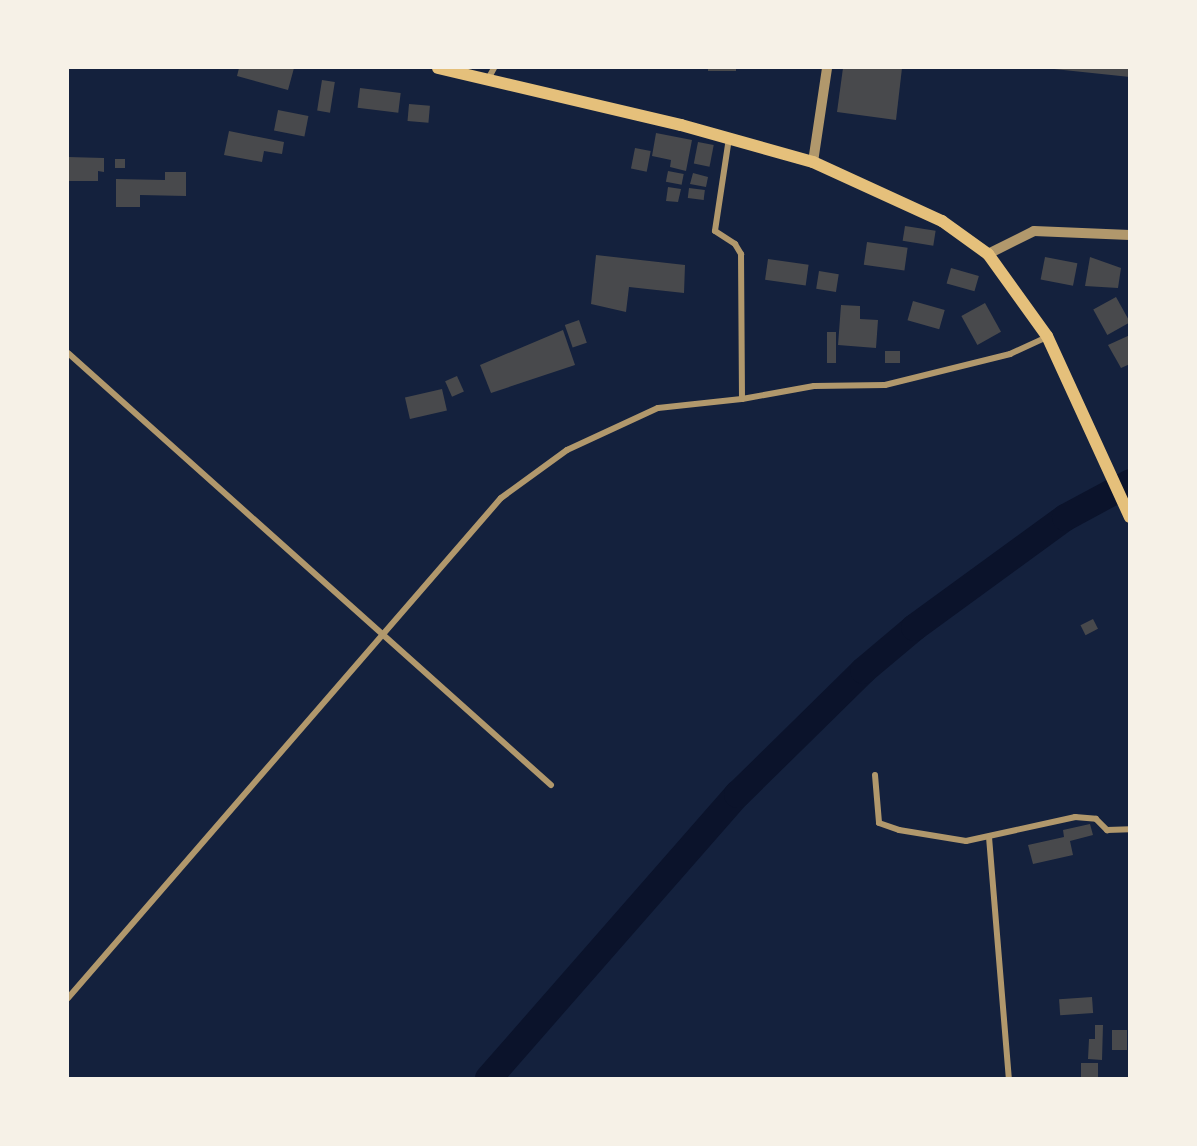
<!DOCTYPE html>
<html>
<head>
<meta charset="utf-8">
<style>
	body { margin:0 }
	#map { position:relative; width:1197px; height:1146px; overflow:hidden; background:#14213d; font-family:Cabin,sans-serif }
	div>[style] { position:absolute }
	.river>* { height:27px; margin:-13.5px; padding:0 13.5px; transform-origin:13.5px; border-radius:13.5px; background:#0b132b }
	.building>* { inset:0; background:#48494c; transform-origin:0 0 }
	.minor>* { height:6px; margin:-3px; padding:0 3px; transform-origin:3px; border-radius:3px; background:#b1986c }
	.tertiary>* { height:10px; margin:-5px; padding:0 5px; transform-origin:5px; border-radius:5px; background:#b1986c }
	.secondary>* { height:12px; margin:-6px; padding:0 6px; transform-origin:6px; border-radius:6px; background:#e5c07b }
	span { translate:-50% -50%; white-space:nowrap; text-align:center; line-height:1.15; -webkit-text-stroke:5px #f6f1e7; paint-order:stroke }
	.frame { position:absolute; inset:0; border:69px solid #f6f1e7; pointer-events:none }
</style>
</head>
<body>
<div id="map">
	<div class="river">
		<div style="left:488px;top:1078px;width:378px;rotate:-48.8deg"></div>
		<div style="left:737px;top:794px;width:177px;rotate:-44.5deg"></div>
		<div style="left:863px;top:670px;width:67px;rotate:-40.1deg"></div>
		<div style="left:914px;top:627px;width:187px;rotate:-36.1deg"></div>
		<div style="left:1065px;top:517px;width:74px;rotate:-28.3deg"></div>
	</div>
	<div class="building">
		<div style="clip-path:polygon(239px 68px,294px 68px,288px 90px,237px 76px)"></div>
		<div style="left:708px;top:68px;width:28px;height:3px"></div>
		<div style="clip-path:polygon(843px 68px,902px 68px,896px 120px,837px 112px)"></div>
		<div style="clip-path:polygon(1054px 68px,1130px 68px,1130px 77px,1054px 69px)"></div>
		<div style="left:322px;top:80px;width:13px;height:31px;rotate:9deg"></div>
		<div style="left:360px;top:88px;width:41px;height:20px;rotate:7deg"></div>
		<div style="left:409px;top:104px;width:21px;height:17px;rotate:5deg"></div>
		<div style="left:278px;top:110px;width:31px;height:21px;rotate:11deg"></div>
		<div style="clip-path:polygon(229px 131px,284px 142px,282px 154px,264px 151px,262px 162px,224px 155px)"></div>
		<div style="clip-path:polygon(656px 133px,692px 140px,686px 171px,670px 167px,671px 160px,652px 156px)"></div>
		<div style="left:698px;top:142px;width:16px;height:22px;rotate:11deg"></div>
		<div style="left:635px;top:148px;width:16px;height:21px;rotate:11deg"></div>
		<div style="clip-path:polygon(68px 157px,104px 158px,104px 172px,98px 171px,98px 181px,68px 181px)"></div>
		<div style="left:115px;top:159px;width:10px;height:9px"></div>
		<div style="left:668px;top:171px;width:16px;height:11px;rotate:11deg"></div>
		<div style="clip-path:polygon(165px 172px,186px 172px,186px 196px,140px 195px,140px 207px,116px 207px,116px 179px,165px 180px)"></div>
		<div style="clip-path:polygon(693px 173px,708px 177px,706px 187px,690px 184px)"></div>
		<div style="clip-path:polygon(668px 187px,681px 189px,678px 202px,666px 201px)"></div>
		<div style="left:689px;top:188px;width:16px;height:10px;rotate:7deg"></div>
		<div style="left:905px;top:226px;width:31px;height:15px;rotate:9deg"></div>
		<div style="left:867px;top:242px;width:41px;height:23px;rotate:8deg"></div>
		<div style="clip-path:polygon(596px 255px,685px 265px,684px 293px,629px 287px,626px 312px,591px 304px)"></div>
		<div style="left:1045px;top:257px;width:33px;height:23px;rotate:11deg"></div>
		<div style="clip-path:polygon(1090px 257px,1121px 268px,1118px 288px,1085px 286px)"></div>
		<div style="left:768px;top:259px;width:41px;height:21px;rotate:8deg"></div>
		<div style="left:951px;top:268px;width:29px;height:16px;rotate:16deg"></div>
		<div style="left:819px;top:271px;width:20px;height:18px;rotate:9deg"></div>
		<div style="left:1116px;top:297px;width:29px;height:26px;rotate:61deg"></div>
		<div style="left:913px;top:301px;width:33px;height:20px;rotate:16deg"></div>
		<div style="left:985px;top:303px;width:33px;height:27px;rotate:61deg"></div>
		<div style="clip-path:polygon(841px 305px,860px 306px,860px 319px,878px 320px,876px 348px,838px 345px)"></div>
		<div style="left:579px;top:320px;width:24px;height:15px;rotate:71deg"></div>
		<div style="clip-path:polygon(563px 330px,575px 365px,491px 393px,480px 365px)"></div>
		<div style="left:827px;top:332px;width:9px;height:31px"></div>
		<div style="clip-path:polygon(1130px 335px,1130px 364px,1121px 368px,1108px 345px)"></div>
		<div style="left:885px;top:351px;width:15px;height:12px"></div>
		<div style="left:457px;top:376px;width:17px;height:13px;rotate:66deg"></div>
		<div style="left:442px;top:389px;width:22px;height:38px;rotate:77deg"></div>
		<div style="left:1093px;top:619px;width:11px;height:14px;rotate:63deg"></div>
		<div style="clip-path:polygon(1090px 824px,1093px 835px,1070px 841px,1073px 855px,1033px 864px,1028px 845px,1064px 837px,1063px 830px)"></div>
		<div style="left:1092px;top:997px;width:16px;height:33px;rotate:86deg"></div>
		<div style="clip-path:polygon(1095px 1025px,1103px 1025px,1102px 1060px,1088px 1059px,1089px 1039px,1095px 1039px)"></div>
		<div style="left:1112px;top:1030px;width:15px;height:20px"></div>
		<div style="left:1081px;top:1063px;width:17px;height:15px"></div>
	</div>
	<div class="minor">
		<div style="left:488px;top:79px;width:13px;rotate:-61deg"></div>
		<div style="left:729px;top:138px;width:94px;rotate:98.6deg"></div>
		<div style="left:715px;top:231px;width:24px;rotate:33deg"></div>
		<div style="left:735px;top:244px;width:12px;rotate:59deg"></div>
		<div style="left:741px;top:254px;width:145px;rotate:89.6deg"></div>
		<div style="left:68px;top:353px;width:648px;rotate:41.81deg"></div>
		<div style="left:875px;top:775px;width:48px;rotate:85.2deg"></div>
		<div style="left:879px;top:823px;width:21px;rotate:19deg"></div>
		<div style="left:899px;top:830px;width:68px;rotate:9.3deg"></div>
		<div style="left:966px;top:841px;width:112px;rotate:-12.4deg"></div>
		<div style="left:1075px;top:817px;width:21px;rotate:5deg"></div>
		<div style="left:1096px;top:819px;width:16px;rotate:45deg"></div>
		<div style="left:1107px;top:830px;width:23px;rotate:-2deg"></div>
		<div style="left:989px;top:837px;width:242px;rotate:85.3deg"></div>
		<div style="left:68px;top:998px;width:661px;rotate:-49.11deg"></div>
		<div style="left:501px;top:498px;width:82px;rotate:-36deg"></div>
		<div style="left:567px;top:450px;width:100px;rotate:-24.8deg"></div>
		<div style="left:658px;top:408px;width:84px;rotate:-6.1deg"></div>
		<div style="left:742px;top:399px;width:73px;rotate:-10.2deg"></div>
		<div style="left:814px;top:386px;width:71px;rotate:-0.8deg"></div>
		<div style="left:885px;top:385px;width:129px;rotate:-13.9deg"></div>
		<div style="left:1010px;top:354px;width:41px;rotate:-24.7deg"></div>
	</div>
	<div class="tertiary">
		<div style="left:813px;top:162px;width:95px;rotate:-81.5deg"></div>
		<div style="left:988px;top:254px;width:51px;rotate:-26.6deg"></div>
		<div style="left:1034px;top:231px;width:96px;rotate:2.4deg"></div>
	</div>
	<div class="secondary">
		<div style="left:438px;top:68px;width:250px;rotate:13.2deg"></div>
		<div style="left:681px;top:125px;width:137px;rotate:15.7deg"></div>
		<div style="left:813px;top:162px;width:142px;rotate:24.6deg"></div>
		<div style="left:942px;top:221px;width:57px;rotate:35.7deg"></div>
		<div style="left:988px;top:254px;width:101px;rotate:54.3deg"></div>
		<div style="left:1047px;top:336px;width:199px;rotate:65.4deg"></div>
	</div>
	<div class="frame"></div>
</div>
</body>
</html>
